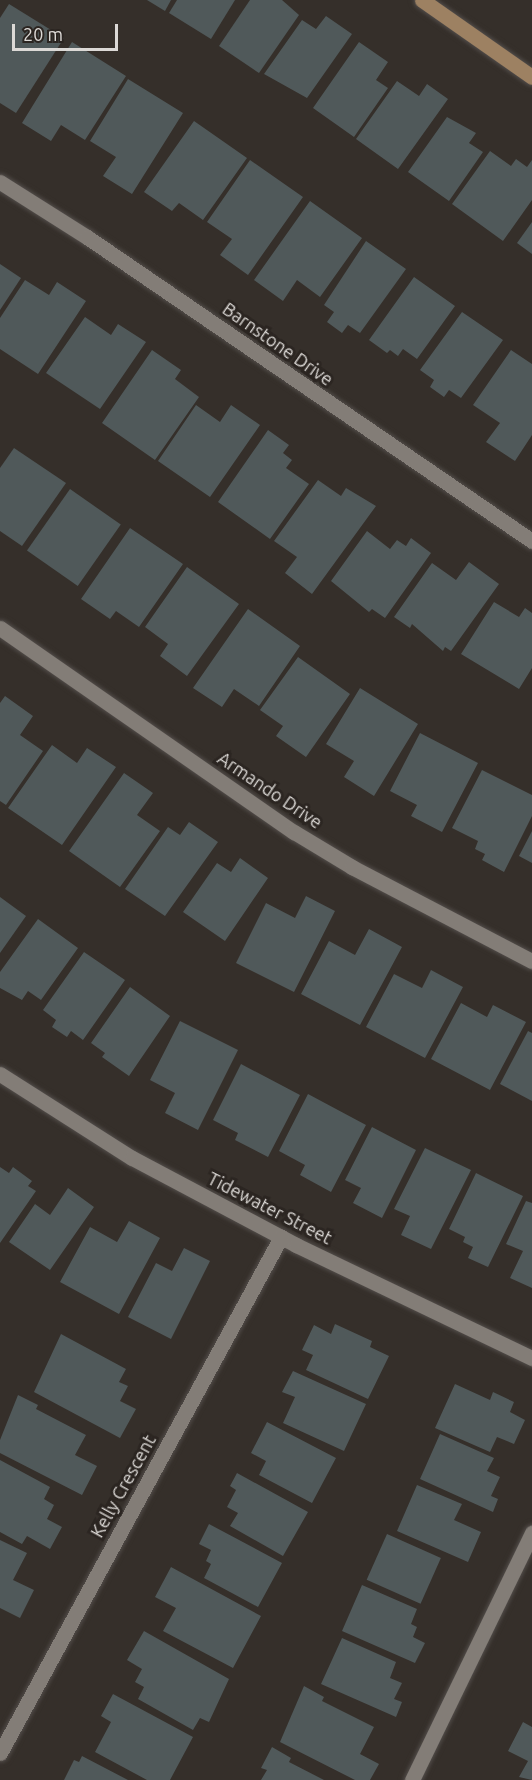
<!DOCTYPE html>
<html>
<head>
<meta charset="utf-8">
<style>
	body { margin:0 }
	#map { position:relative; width:532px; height:1780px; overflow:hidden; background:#352f2a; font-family:Ubuntu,sans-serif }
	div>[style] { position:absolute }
	.building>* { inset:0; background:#50595a; transform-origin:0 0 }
	.roads { filter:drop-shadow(0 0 2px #524d4a) drop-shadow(0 0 2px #524d4a) }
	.street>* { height:15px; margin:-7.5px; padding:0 7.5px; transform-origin:7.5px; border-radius:7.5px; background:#837d77 }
	.secondary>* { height:15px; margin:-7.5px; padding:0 7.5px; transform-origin:7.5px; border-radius:7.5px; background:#9d8162 }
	span { translate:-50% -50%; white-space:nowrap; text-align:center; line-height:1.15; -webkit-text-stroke:6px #2b2521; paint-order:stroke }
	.street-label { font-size:18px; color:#dcd9d6 }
	.scale { position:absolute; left:12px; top:24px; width:106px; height:27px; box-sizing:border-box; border:3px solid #dcd9d6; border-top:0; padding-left:8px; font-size:18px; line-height:21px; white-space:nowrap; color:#dcd9d6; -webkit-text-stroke:4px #2b2521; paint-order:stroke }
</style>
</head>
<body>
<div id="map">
	<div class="building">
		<div style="clip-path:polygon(147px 0,171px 0,165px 11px)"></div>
		<div style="clip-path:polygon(177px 0,235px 0,211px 39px,169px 13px)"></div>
		<div style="clip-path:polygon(250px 0,282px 0,299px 15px,259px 73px,219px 46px)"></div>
		<div style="clip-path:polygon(9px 4px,64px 38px,16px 113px,0 103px,0 18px)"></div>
		<div style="clip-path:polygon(326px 16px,352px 34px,307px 98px,264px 74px,302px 20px,316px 29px)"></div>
		<div style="clip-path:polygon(72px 42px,126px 76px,85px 140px,61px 125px,51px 141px,22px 123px)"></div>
		<div style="clip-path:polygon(359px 42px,388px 62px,376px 80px,388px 88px,354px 137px,313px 108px)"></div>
		<div style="clip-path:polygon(128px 79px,183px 113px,132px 194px,103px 176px,116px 157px,90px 141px)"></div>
		<div style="clip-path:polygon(397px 81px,419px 96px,427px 84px,448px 99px,398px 169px,356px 139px)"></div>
		<div style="clip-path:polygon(447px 117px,476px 133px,469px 143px,483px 152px,449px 201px,408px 172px)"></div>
		<div style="clip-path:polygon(194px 121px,247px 158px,203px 220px,179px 203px,172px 211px,144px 192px)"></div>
		<div style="clip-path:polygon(490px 151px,511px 166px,516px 159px,527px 167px,532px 160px,532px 200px,503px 241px,452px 204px)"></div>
		<div style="clip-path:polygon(250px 160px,303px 197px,248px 275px,220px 255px,232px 239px,207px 222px)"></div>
		<div style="clip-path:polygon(310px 201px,362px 238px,320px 297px,297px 280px,283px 301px,254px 280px)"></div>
		<div style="clip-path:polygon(532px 222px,532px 254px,517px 243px)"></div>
		<div style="clip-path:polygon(366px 241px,406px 269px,360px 333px,348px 325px,342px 333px,327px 322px,334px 312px,324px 305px)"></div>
		<div style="clip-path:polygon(0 264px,21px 278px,0 310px)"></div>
		<div style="clip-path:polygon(414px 277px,455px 306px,417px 359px,403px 349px,398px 356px,390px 350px,387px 353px,369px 340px)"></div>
		<div style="clip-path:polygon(25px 280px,49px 295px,57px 282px,86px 301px,38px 374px,0 349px,0 318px)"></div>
		<div style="clip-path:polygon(462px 312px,503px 340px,461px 398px,449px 390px,444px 397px,430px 387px,434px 380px,420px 370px)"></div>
		<div style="clip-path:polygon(85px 317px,111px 335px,118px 324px,146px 342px,100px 409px,46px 373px)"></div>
		<div style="clip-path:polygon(152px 350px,181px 370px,175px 379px,199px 397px,155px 460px,102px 423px)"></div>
		<div style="clip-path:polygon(511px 350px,532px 364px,532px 435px,515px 461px,486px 442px,500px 423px,473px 405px)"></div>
		<div style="clip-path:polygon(196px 405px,220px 422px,231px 405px,260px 425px,210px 497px,158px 461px)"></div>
		<div style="clip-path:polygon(268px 430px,289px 445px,283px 453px,292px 460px,286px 468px,309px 484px,270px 539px,218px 502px)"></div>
		<div style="clip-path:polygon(14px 448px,66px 483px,22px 546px,0 531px,0 468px)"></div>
		<div style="clip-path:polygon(318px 480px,341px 496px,346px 488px,376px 506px,312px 594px,285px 573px,297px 557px,274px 541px)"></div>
		<div style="left:70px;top:489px;width:62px;height:75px;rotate:35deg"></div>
		<div style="clip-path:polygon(130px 528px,183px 564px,139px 627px,116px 611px,110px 619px,81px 599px)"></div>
		<div style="clip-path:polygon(367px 531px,390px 549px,397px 540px,406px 546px,411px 538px,431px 553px,385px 618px,372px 609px,369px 612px,331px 581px)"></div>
		<div style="clip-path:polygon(469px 562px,499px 584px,451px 651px,445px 647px,443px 651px,412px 624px,410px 628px,394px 617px,432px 563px,456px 580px)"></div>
		<div style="clip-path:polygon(187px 567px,239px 604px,187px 676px,160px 656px,168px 644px,145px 627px)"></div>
		<div style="clip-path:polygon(494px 602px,519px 617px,525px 608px,532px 613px,532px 668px,519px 689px,461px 654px)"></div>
		<div style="clip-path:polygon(248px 609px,300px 646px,259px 706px,234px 689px,222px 707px,193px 688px)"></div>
		<div style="clip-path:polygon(298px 657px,350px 694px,306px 757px,276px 736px,283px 726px,260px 710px)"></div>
		<div style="clip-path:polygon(360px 688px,418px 724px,374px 796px,344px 777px,354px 761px,326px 744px)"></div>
		<div style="clip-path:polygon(5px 696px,33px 716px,20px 735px,43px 751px,6px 805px,0 801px,0 703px)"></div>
		<div style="clip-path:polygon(420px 733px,478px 763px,442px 832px,411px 816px,417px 805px,390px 791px)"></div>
		<div style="clip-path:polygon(52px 745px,77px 763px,87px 748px,116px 767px,62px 845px,8px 808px)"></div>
		<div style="clip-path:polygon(482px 770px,532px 795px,532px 816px,504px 872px,482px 860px,485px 854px,475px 849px,478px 841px,452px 828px)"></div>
		<div style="clip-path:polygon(124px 773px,153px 793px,137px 815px,160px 831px,120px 887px,69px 851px)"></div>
		<div style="clip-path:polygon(189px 822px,218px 842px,165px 916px,125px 889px,168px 827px,180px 835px)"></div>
		<div style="clip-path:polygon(532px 831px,532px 863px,519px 856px)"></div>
		<div style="clip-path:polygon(240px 858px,268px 878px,225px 941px,183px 912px,217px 863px,231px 872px)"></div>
		<div style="clip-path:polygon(306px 896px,335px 911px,294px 992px,236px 963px,266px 903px,295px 918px)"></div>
		<div style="clip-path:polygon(0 897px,26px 916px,0 953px)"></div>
		<div style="clip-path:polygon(38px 919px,78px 948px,41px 1000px,28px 991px,22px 1000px,0 988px,0 972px)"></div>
		<div style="clip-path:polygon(369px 929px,402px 947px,360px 1025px,301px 994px,329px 941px,355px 955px)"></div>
		<div style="clip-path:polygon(84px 952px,125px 980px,83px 1040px,71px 1031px,67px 1037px,52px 1027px,56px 1020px,43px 1010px)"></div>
		<div style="clip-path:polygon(431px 970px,463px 987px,425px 1058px,366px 1027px,394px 974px,422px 988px)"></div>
		<div style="clip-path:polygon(130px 987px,170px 1016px,129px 1076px,102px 1057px,105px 1053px,91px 1043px)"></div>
		<div style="clip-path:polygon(461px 1003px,487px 1017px,493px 1005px,526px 1022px,490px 1090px,431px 1059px)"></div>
		<div style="clip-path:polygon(180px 1021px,238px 1050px,198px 1130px,165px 1113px,175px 1093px,150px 1080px)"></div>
		<div style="clip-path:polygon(528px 1031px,532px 1033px,532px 1101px,500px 1084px)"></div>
		<div style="clip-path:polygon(241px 1064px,300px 1095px,268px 1157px,235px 1140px,238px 1133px,213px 1120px)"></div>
		<div style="clip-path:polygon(308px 1094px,366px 1125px,331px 1192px,300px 1175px,305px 1165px,279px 1151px)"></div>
		<div style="clip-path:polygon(372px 1127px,416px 1150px,382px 1218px,353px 1203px,361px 1188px,345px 1180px)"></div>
		<div style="clip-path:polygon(425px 1148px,471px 1170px,431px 1249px,401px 1235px,410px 1216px,394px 1209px)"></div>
		<div style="clip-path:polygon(0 1167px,9px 1173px,13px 1167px,32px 1181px,28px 1186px,36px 1191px,0 1243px)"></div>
		<div style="clip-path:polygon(476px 1173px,523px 1196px,488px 1267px,468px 1258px,473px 1247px,463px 1242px,465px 1237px,449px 1229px)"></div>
		<div style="clip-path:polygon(68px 1188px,94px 1207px,50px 1270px,9px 1242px,35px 1204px,50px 1215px)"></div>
		<div style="clip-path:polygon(526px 1201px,532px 1203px,532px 1288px,510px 1278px,523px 1251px,506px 1244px)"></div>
		<div style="clip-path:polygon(129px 1221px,160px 1238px,119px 1314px,60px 1282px,90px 1227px,117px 1242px)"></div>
		<div style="clip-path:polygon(184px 1248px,210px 1261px,171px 1339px,128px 1317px,156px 1263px,172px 1271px)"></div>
		<div style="clip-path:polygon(335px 1324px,372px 1341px,370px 1347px,389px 1356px,368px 1399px,306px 1370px,313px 1355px,302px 1350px,314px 1325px,331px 1334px)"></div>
		<div style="clip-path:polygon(61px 1334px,126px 1369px,119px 1382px,128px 1386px,120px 1401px,136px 1409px,120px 1438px,34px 1392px)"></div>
		<div style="clip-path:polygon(293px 1371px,366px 1404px,344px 1451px,283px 1423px,295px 1397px,282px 1392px)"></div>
		<div style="clip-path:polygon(455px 1384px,490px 1400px,493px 1392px,514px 1402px,510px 1412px,525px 1420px,514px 1444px,497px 1437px,490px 1452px,435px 1428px)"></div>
		<div style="clip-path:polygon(18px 1395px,38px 1405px,36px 1409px,86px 1435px,75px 1455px,97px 1466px,82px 1495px,0 1453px,0 1440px)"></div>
		<div style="clip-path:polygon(267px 1422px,336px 1458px,312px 1503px,259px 1475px,266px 1461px,251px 1453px)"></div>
		<div style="clip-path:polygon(440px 1434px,494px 1458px,487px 1471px,500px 1477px,491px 1496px,498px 1499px,493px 1512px,420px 1479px)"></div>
		<div style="clip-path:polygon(0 1460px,50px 1487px,44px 1499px,54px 1505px,47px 1519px,62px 1527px,50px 1549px,27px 1536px,22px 1544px,0 1532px)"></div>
		<div style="clip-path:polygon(237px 1473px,308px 1512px,283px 1556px,230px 1526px,238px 1513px,227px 1507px,236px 1490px,230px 1486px)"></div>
		<div style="clip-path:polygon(417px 1485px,462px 1504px,454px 1520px,481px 1532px,468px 1562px,397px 1531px)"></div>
		<div style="clip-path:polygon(209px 1524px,282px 1563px,258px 1607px,204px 1578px,211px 1564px,206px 1561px,211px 1550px,199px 1544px)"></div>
		<div style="left:387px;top:1534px;width:59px;height:50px;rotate:24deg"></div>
		<div style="clip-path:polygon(0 1540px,27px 1553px,13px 1580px,34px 1590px,20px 1618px,0 1608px)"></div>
		<div style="clip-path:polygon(171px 1567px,261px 1616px,233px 1668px,163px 1631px,176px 1608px,155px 1597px)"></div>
		<div style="clip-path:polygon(362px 1585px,417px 1609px,411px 1624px,417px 1627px,413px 1637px,425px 1643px,415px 1663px,342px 1631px)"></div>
		<div style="clip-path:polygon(144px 1631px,229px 1679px,209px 1722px,200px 1718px,193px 1730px,138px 1699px,144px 1687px,135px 1682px,142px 1669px,127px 1660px)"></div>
		<div style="clip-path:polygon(342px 1638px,396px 1662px,390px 1678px,402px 1683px,394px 1699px,402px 1702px,396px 1717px,321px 1684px)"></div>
		<div style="clip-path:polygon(304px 1686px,324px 1697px,322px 1701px,374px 1727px,360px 1754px,379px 1764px,370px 1780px,355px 1780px,280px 1742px)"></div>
		<div style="clip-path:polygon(113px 1694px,193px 1737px,170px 1780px,147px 1780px,95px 1752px,111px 1722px,101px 1716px)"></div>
		<div style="clip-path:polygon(523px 1722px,532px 1727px,532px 1780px,519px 1777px,528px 1761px,508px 1751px)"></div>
		<div style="clip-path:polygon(272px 1747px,291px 1758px,289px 1762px,324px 1780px,261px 1780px,267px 1770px,261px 1768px)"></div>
		<div style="clip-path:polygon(82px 1756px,128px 1780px,64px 1780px,74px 1760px,79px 1762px)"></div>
	</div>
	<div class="roads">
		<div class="street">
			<div style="left:0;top:182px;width:103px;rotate:32.3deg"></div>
			<div style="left:87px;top:237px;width:539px;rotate:34.34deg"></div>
			<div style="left:0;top:628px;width:358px;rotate:34.8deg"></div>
			<div style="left:294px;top:832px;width:68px;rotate:31.1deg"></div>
			<div style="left:352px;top:867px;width:203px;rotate:27.6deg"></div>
			<div style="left:0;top:1074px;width:156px;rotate:32.5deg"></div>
			<div style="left:132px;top:1158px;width:186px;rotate:27.9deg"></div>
			<div style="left:296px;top:1245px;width:262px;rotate:25.6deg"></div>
			<div style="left:0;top:1753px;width:588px;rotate:-61.43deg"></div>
			<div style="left:412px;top:1780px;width:275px;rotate:-64.1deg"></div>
		</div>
		<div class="secondary">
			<div style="left:422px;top:0;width:134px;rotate:35deg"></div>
		</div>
	</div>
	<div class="street-label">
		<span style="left:278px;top:344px;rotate:35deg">Barnstone Drive</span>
		<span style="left:270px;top:790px;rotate:34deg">Armando Drive</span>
		<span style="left:270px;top:1208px;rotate:27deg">Tidewater Street</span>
		<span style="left:123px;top:1486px;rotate:-61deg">Kelly Crescent</span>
	</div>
	<div class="scale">20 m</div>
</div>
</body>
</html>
